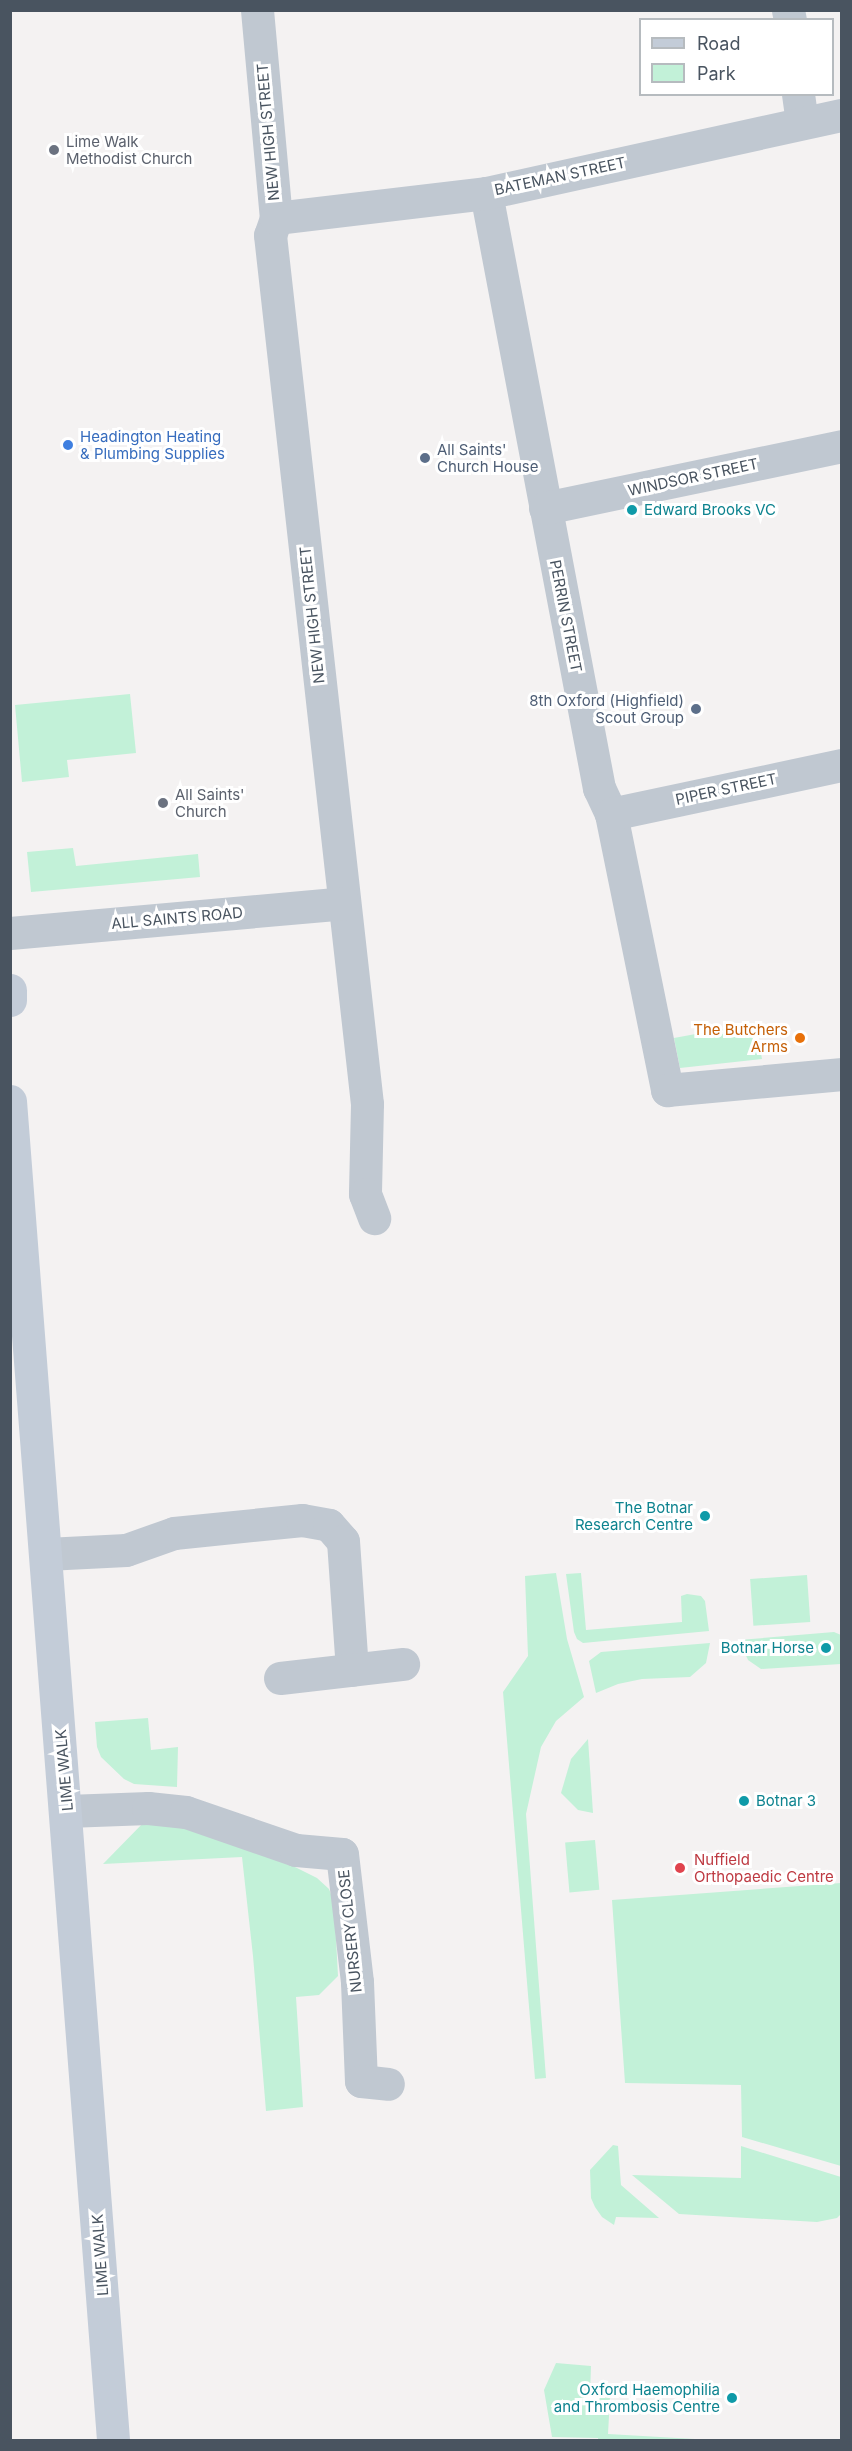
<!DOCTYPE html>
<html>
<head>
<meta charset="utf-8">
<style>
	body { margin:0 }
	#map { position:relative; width:852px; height:2451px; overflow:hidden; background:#f4f2f2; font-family:Inter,sans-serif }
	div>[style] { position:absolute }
	.green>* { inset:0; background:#c2f1d8; transform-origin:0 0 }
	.street>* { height:33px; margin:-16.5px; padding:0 16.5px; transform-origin:16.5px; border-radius:16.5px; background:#c0c8d1 }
	.secondary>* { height:33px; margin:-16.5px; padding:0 16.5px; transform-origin:16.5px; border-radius:16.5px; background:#c3ccd8 }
	.dots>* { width:16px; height:16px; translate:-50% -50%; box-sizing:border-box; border:3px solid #fff; border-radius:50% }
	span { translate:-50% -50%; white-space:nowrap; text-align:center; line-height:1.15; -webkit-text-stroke:6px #fff; paint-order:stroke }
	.street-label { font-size:15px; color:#495460 }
	.worship-label { font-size:15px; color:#5b616d }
	.left { translate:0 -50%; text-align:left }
	.shop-label { font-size:15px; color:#366cbe }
	.service-label { font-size:15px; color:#4e5e75 }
	.right { translate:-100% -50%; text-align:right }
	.culture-label { font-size:15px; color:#0d838f }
	.food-label { font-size:15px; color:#c56008 }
	.health-label { font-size:15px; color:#be3a42 }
	.frame { position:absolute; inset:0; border:12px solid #495460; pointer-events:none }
	.legend { position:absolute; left:639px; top:18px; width:195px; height:78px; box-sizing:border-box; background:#fff; border:2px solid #b6bbbf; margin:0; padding:8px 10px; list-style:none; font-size:18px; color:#495460 }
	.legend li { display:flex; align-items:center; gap:12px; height:30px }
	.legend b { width:30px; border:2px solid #b6bbbf }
</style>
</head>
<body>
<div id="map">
	<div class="green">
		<div style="clip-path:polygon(130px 694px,136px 753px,67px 760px,69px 777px,22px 782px,15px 705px)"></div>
		<div style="clip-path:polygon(73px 848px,76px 866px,198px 854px,200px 877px,31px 892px,27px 852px)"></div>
		<div style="clip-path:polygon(755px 1023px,762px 1059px,680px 1068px,674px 1038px)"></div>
		<div style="clip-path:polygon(556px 1573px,567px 1639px,584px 1697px,556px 1721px,541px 1747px,526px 1814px,546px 2078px,535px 2079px,503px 1692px,528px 1656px,525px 1576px)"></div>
		<div style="clip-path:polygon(581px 1573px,586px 1630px,682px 1622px,681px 1596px,687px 1594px,701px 1596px,705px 1601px,709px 1631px,583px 1643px,577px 1639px,574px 1632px,566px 1574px)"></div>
		<div style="left:807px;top:1575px;width:47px;height:57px;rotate:86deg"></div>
		<div style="clip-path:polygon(834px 1632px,841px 1635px,841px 1664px,761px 1669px,748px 1660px,739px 1640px)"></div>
		<div style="clip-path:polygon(710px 1643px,706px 1663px,690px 1677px,642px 1679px,618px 1684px,596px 1693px,589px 1661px,601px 1652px)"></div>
		<div style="clip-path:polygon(148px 1718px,151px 1750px,178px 1747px,177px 1787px,134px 1784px,124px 1779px,101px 1757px,97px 1747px,95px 1722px)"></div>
		<div style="clip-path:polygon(588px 1739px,593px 1813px,578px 1810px,561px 1793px,571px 1759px)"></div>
		<div style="clip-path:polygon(146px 1820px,181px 1823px,291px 1865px,317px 1878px,329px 1889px,334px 1902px,338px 1976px,319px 1995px,296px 1997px,303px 2107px,266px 2111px,253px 1956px,242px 1857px,103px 1864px)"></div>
		<div style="left:595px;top:1840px;width:50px;height:30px;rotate:85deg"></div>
		<div style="clip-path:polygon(841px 1883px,841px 2166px,742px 2137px,741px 2085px,625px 2083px,612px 1900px)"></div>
		<div style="clip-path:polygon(613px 2145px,618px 2146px,621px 2185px,659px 2218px,616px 2217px,614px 2225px,602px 2217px,595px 2207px,591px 2198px,590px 2170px)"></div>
		<div style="clip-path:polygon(741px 2146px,841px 2177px,841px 2214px,837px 2218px,817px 2222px,679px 2214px,632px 2175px,741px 2178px)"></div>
		<div style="clip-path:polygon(556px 2363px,591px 2366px,590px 2395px,610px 2398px,608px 2434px,712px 2440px,598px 2440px,598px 2438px,552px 2437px,544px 2390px)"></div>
	</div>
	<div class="street">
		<div style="left:257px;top:10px;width:209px;rotate:84.8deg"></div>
		<div style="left:276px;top:218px;width:18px;rotate:109deg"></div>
		<div style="left:270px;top:235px;width:874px;rotate:83.63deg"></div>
		<div style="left:367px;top:1104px;width:90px;rotate:91.3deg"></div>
		<div style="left:365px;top:1194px;width:26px;rotate:69deg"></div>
		<div style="left:788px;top:10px;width:10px;rotate:79deg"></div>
		<div style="left:798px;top:94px;width:29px;rotate:82deg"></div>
		<div style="left:486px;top:193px;width:606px;rotate:79.25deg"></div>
		<div style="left:599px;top:788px;width:29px;rotate:65deg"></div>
		<div style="left:611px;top:814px;width:282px;rotate:78.5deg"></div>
		<div style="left:667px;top:1090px;width:176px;rotate:-5.2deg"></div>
		<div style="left:276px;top:218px;width:211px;rotate:-6.8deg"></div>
		<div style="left:486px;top:193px;width:364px;rotate:-12.4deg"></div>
		<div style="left:545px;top:508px;width:303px;rotate:-11.8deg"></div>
		<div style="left:611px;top:814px;width:236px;rotate:-12deg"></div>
		<div style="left:10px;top:933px;width:335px;rotate:-5.1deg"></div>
		<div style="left:46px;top:1554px;width:80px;rotate:-2.9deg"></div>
		<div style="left:126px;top:1550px;width:51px;rotate:-19.5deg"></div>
		<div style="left:174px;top:1533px;width:129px;rotate:-5.8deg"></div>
		<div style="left:302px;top:1520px;width:27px;rotate:10deg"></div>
		<div style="left:329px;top:1525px;width:21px;rotate:49deg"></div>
		<div style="left:343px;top:1541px;width:129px;rotate:86deg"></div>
		<div style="left:280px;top:1678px;width:124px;rotate:-6.5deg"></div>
		<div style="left:67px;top:1811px;width:81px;rotate:-2.1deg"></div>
		<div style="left:148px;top:1808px;width:38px;rotate:6deg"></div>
		<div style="left:186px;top:1812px;width:116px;rotate:19.1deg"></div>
		<div style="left:296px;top:1850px;width:46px;rotate:5deg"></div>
		<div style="left:342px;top:1854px;width:129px;rotate:83.3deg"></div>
		<div style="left:357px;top:1982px;width:99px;rotate:87.7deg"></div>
		<div style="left:361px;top:2081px;width:27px;rotate:6deg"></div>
	</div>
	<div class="secondary">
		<div style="left:10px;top:990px;width:10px;rotate:90deg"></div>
		<div style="left:10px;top:1101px;width:1343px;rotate:85.6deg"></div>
	</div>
	<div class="dots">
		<div style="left:54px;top:150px;background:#6b7280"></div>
		<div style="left:68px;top:445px;background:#3f7fe0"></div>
		<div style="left:425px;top:458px;background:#5c6f8a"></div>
		<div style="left:632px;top:510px;background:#0f9aa8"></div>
		<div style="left:696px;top:709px;background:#5c6f8a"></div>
		<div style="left:163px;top:803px;background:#6b7280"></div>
		<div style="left:800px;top:1038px;background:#e8710a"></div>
		<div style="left:705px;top:1516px;background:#0f9aa8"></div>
		<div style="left:826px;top:1648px;background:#0f9aa8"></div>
		<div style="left:744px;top:1801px;background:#0f9aa8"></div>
		<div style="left:680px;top:1868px;background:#e0444e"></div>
		<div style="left:732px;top:2398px;background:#0f9aa8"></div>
	</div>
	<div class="street-label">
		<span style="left:268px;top:132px;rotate:-95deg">NEW HIGH STREET</span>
		<span style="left:560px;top:176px;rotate:-12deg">BATEMAN STREET</span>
		<span style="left:693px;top:477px;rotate:-12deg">WINDSOR STREET</span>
		<span style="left:312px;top:615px;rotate:-96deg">NEW HIGH STREET</span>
		<span style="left:566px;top:616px;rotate:79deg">PERRIN STREET</span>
		<span style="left:726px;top:789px;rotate:-12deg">PIPER STREET</span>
		<span style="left:177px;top:918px;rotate:-5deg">ALL SAINTS ROAD</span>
		<span style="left:64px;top:1770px;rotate:-95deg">LIME WALK</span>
		<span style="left:350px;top:1931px;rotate:-96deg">NURSERY CLOSE</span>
		<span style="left:100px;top:2255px;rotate:-94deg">LIME WALK</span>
	</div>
	<div class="worship-label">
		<span class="left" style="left:66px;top:150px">Lime Walk<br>Methodist Church</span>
		<span class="left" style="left:175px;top:803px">All Saints'<br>Church</span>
	</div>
	<div class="shop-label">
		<span class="left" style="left:80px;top:445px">Headington Heating<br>&amp; Plumbing Supplies</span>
	</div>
	<div class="service-label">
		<span class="left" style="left:437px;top:458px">All Saints'<br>Church House</span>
		<span class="right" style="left:684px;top:709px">8th Oxford (Highfield)<br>Scout Group</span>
	</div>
	<div class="culture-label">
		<span class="left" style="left:644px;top:510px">Edward Brooks VC</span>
		<span class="right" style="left:693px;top:1516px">The Botnar<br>Research Centre</span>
		<span class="right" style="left:814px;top:1648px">Botnar Horse</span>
		<span class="left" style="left:756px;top:1801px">Botnar 3</span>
		<span class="right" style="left:720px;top:2398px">Oxford Haemophilia<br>and Thrombosis Centre</span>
	</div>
	<div class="food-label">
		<span class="right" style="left:788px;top:1038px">The Butchers<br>Arms</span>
	</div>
	<div class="health-label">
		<span class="left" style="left:694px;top:1868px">Nuffield<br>Orthopaedic Centre</span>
	</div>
	<div class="frame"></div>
	<ul class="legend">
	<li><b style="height:8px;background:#c3ccd8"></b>Road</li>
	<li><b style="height:16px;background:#c2f1d8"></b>Park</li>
	</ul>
</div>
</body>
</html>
